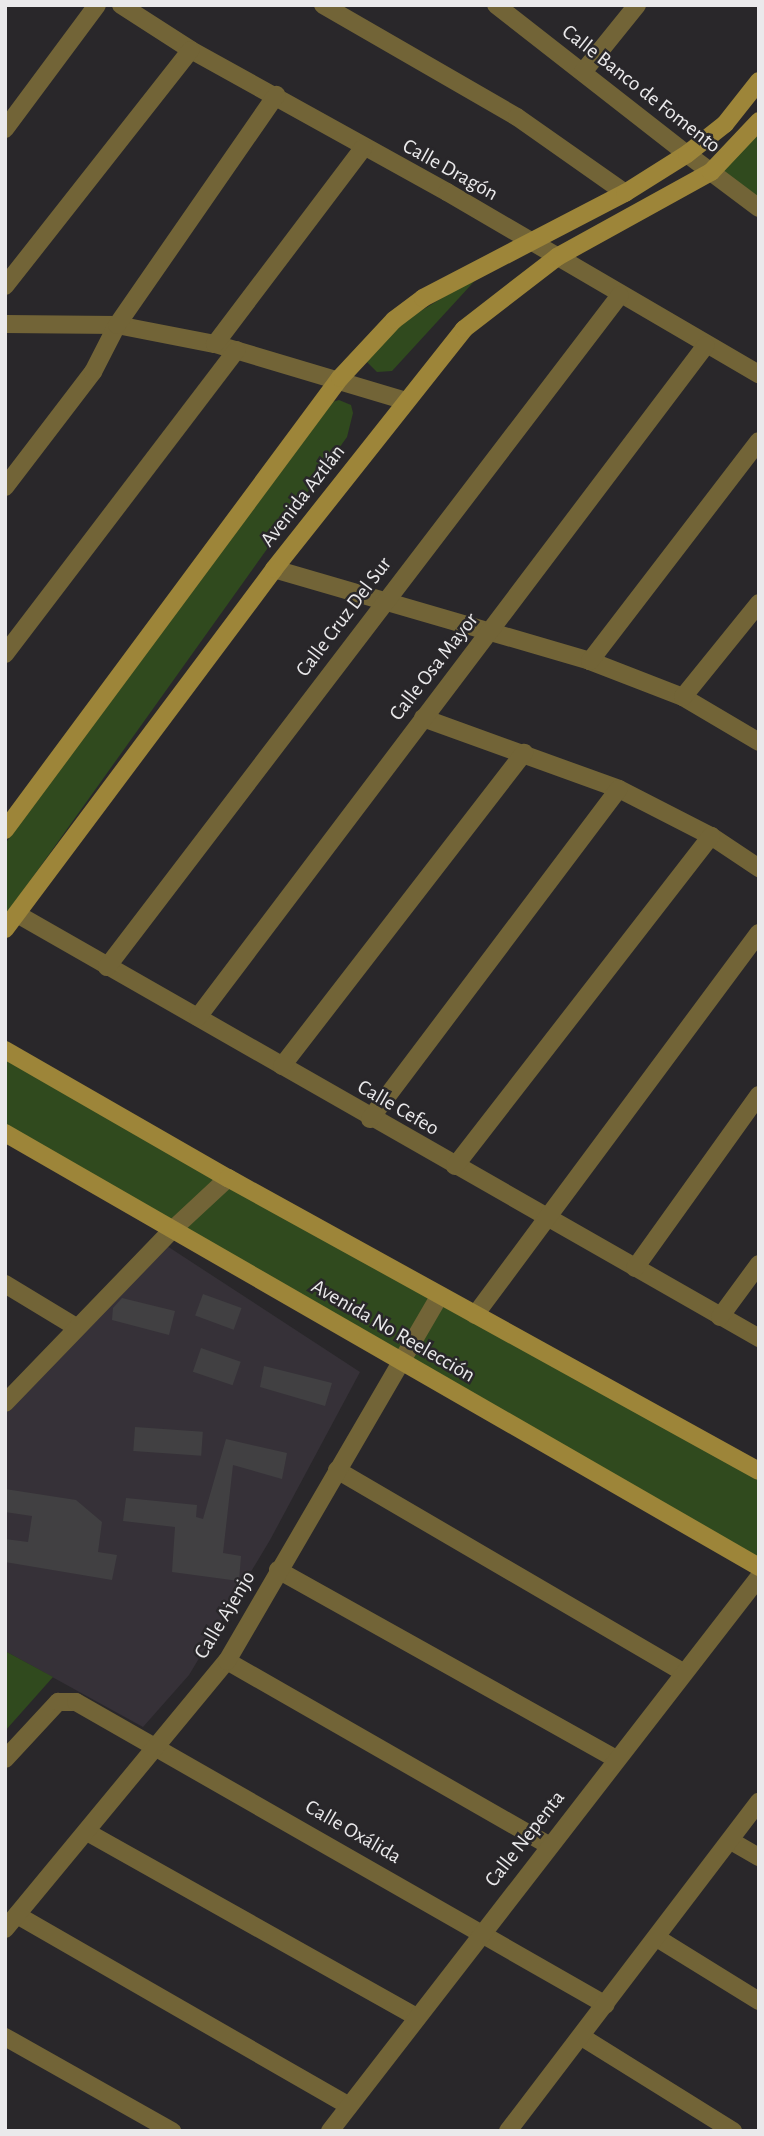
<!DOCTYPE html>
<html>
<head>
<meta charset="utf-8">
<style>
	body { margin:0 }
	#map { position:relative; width:764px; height:2136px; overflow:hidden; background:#29272a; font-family:"Alegreya Sans",sans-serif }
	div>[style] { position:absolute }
	.built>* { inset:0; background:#363138 }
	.green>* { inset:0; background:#304a1e }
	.building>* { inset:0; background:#414042; transform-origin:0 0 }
	.minor>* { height:18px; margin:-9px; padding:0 9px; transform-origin:9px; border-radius:9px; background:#726437 }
	.tertiary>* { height:18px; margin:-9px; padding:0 9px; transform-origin:9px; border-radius:9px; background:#726437 }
	.secondary>* { height:18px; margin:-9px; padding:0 9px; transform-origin:9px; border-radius:9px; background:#9d8539 }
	span { translate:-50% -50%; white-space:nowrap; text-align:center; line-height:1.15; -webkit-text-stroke:5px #29272a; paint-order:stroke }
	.street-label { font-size:21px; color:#eae9eb }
	.frame { position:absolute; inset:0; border:7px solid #eae9eb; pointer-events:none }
</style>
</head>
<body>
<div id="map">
	<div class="built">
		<div style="clip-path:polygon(167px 1246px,360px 1372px,270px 1540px,189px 1675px,143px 1727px,5px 1651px,5px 1411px,113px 1295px)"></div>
	</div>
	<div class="green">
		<div style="clip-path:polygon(759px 121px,759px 208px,711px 172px)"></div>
		<div style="clip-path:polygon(481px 274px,392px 371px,377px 372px,363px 358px,411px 317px)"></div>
		<div style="clip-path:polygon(339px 400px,351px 405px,353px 413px,347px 437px,5px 916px,5px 844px,322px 405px)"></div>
		<div style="clip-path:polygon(5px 1050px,759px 1470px,759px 1567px,5px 1132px)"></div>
		<div style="clip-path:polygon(5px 1651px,53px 1677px,5px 1731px)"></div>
	</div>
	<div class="building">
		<div style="left:203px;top:1294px;width:41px;height:23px;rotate:20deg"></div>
		<div style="clip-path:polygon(122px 1298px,175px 1311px,169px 1335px,112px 1320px,113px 1308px)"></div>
		<div style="left:201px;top:1348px;width:42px;height:25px;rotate:19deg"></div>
		<div style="clip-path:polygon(264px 1366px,332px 1383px,325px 1406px,260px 1387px)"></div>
		<div style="left:135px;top:1427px;width:68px;height:24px;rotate:4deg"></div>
		<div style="clip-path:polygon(226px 1439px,287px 1453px,282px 1479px,233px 1465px,223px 1553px,241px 1556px,239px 1581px,172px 1572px,175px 1527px,123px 1521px,126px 1498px,197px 1505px,196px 1517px,203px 1519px)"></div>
		<div style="clip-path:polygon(5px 1489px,76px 1500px,102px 1522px,98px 1552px,117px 1555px,112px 1580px,5px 1562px,5px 1539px,28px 1542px,32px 1516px,5px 1512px)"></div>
	</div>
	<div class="minor">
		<div style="left:121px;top:5px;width:83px;rotate:32.7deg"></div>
		<div style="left:191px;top:50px;width:293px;rotate:29deg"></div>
		<div style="left:447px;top:192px;width:361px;rotate:30.3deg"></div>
		<div style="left:323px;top:5px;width:224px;rotate:30deg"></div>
		<div style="left:517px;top:117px;width:132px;rotate:35.1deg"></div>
		<div style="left:496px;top:5px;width:242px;rotate:38deg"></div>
		<div style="left:583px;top:72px;width:86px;rotate:-51.1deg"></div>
		<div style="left:5px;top:129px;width:154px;rotate:-53.4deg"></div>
		<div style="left:5px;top:286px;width:300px;rotate:-51.8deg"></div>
		<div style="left:5px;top:324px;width:112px;rotate:0.5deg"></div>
		<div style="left:117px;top:325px;width:100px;rotate:11deg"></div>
		<div style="left:215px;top:344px;width:199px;rotate:16.6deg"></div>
		<div style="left:215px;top:344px;width:246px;rotate:-52.9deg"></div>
		<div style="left:5px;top:487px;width:145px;rotate:-52.6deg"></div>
		<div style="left:93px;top:372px;width:53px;rotate:-62.9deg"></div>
		<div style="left:117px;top:325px;width:280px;rotate:-55.3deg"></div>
		<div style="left:274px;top:569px;width:329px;rotate:16.2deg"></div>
		<div style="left:590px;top:661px;width:100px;rotate:21.2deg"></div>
		<div style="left:683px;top:697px;width:88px;rotate:30.6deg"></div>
		<div style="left:5px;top:654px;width:382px;rotate:-52.7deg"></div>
		<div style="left:590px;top:661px;width:277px;rotate:-52.5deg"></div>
		<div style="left:683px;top:697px;width:121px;rotate:-51deg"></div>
		<div style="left:423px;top:718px;width:208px;rotate:19.9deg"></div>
		<div style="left:619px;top:789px;width:103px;rotate:27.1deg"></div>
		<div style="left:711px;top:836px;width:58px;rotate:33.7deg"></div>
		<div style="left:17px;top:914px;width:855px;rotate:29.74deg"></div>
		<div style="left:107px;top:967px;width:845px;rotate:-52.64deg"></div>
		<div style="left:198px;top:1017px;width:842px;rotate:-52.91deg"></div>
		<div style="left:282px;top:1066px;width:396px;rotate:-52.3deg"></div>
		<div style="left:370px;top:1119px;width:413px;rotate:-53deg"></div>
		<div style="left:455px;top:1166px;width:418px;rotate:-52.2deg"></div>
		<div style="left:635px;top:1268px;width:213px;rotate:-54.4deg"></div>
		<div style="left:5px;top:1284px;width:83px;rotate:31.2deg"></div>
		<div style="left:475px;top:1315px;width:476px;rotate:-53.4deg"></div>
		<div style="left:720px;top:1317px;width:66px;rotate:-53.7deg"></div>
		<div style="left:5px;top:1403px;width:239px;rotate:-46deg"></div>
		<div style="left:171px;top:1231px;width:78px;rotate:-42.9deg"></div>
		<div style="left:337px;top:1470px;width:400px;rotate:30.3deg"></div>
		<div style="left:278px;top:1570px;width:387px;rotate:29.2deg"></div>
		<div style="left:227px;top:1661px;width:370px;rotate:29.8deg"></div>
		<div style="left:5px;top:1759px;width:78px;rotate:-47.1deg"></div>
		<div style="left:58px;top:1702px;width:18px"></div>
		<div style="left:76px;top:1702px;width:610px;rotate:29.76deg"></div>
		<div style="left:87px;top:1832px;width:377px;rotate:29.3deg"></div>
		<div style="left:731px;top:1841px;width:32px;rotate:30deg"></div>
		<div style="left:17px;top:1915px;width:383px;rotate:29.9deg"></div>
		<div style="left:5px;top:1929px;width:348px;rotate:-50.4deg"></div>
		<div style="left:227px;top:1661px;width:423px;rotate:-59.8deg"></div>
		<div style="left:657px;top:1938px;width:120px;rotate:31.7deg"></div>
		<div style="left:5px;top:2037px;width:192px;rotate:29.4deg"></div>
		<div style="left:582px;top:2037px;width:178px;rotate:31.9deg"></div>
		<div style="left:508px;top:2131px;width:414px;rotate:-52.7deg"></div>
	</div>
	<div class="tertiary">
		<div style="left:687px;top:154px;width:90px;rotate:36.9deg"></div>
		<div style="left:330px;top:2131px;width:701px;rotate:-52.25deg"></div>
	</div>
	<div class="secondary">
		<div style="left:5px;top:830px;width:563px;rotate:-53.46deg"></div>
		<div style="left:340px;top:378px;width:79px;rotate:-47deg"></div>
		<div style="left:394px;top:320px;width:36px;rotate:-37deg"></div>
		<div style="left:423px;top:298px;width:228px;rotate:-27.5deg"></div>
		<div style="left:625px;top:193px;width:73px;rotate:-32.2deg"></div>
		<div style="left:687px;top:154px;width:48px;rotate:-38.3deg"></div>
		<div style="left:725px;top:124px;width:55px;rotate:-51.7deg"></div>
		<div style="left:5px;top:929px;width:449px;rotate:-53.2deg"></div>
		<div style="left:274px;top:569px;width:306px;rotate:-51.6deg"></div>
		<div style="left:464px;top:329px;width:118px;rotate:-37.7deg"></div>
		<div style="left:557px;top:257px;width:176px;rotate:-28.9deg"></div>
		<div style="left:711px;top:172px;width:70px;rotate:-46.7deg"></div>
		<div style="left:5px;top:1050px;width:257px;rotate:29.9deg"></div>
		<div style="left:228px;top:1178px;width:606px;rotate:28.89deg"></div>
		<div style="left:5px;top:1133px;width:870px;rotate:29.92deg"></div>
	</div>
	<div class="street-label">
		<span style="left:641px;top:89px;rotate:38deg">Calle Banco de Fomento</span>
		<span style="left:450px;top:170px;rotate:29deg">Calle Dragón</span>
		<span style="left:303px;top:496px;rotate:-52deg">Avenida Aztlán</span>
		<span style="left:344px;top:617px;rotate:-53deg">Calle Cruz Del Sur</span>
		<span style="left:434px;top:667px;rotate:-52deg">Calle Osa Mayor</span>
		<span style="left:398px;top:1108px;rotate:30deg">Calle Cefeo</span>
		<span style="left:393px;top:1331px;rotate:30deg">Avenida No Reelección</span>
		<span style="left:225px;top:1615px;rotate:-59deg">Calle Ajenjo</span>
		<span style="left:353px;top:1832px;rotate:30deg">Calle Oxálida</span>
		<span style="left:525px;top:1839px;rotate:-52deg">Calle Nepenta</span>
	</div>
	<div class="frame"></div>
</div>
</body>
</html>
